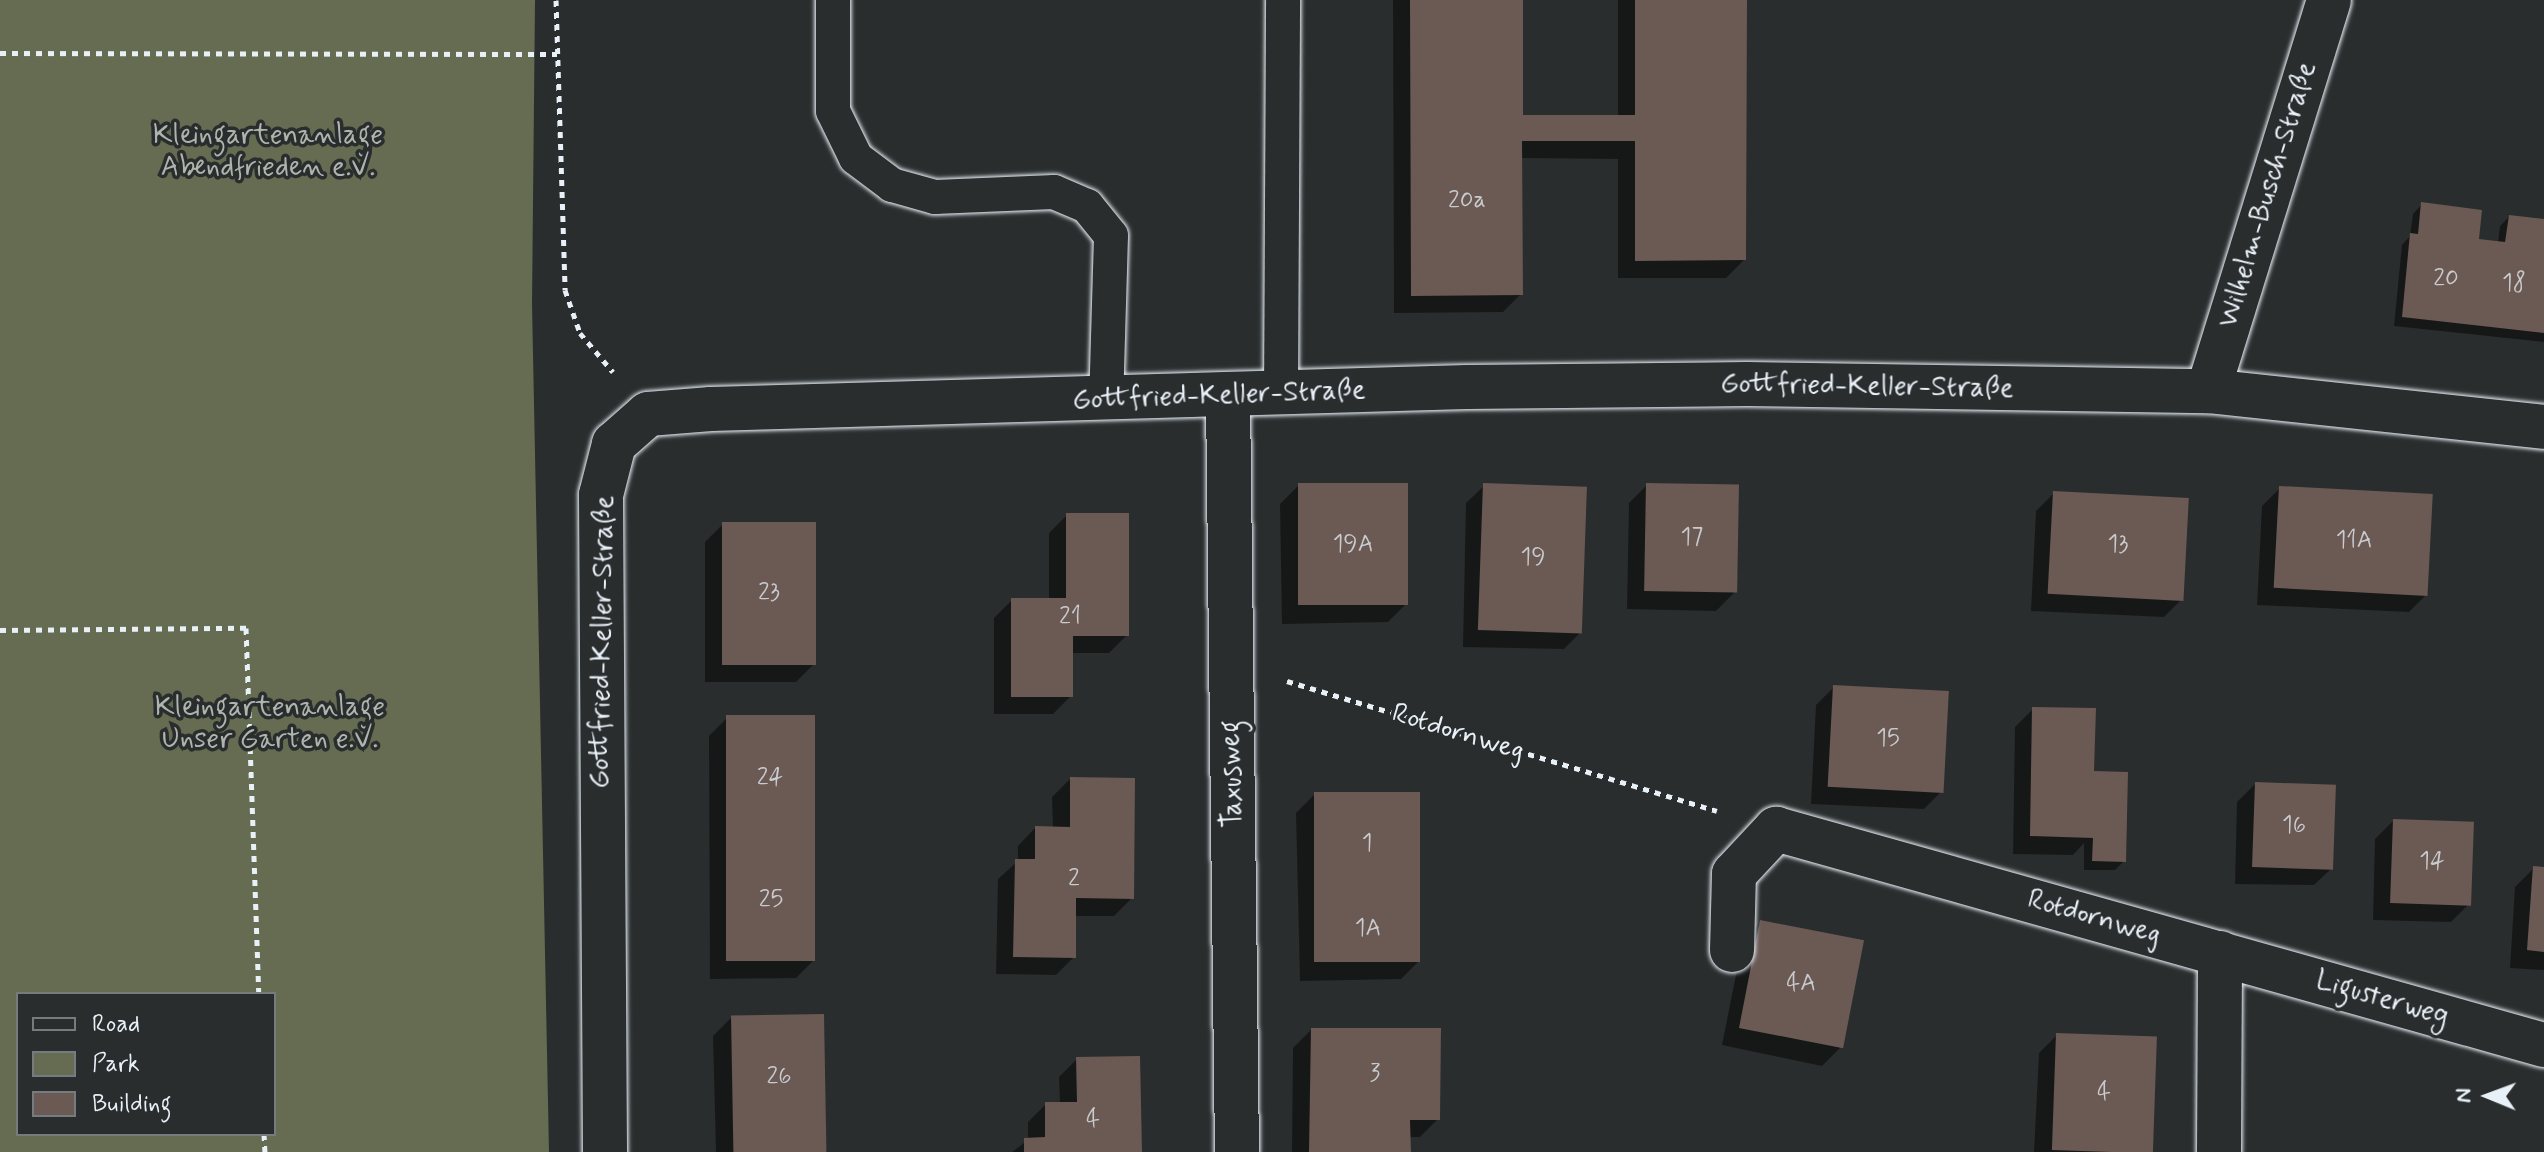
<!DOCTYPE html>
<html>
<head>
<meta charset="utf-8">
<style>
	body { margin:0 }
	#map { position:relative; width:2544px; height:1152px; overflow:hidden; background:#2a2d2e; font-family:Mynerve,sans-serif }
	div>[style] { position:absolute }
	.green>* { inset:0; background:#666c51 }
	.shadow>* { inset:0; background:#0007 }
	.building>* { inset:0; background:#6b5954; transform-origin:0 0 }
	.path>* { height:5px; margin-top:-2.5px; transform-origin:0; background:repeating-linear-gradient(90deg,#e8f1f8 0 6px,transparent 0 12px) }
	.roads { filter:drop-shadow(0 0 2px #e8f1f8) drop-shadow(0 0 2px #e8f1f8) }
	.service>* { height:34px; margin:-17px; padding:0 17px; transform-origin:17px; border-radius:17px; background:#2a2d2e }
	.minor>* { height:44px; margin:-22px; padding:0 22px; transform-origin:22px; border-radius:22px; background:#2a2d2e }
	.tertiary>* { height:44px; margin:-22px; padding:0 22px; transform-origin:22px; border-radius:22px; background:#2a2d2e }
	span { translate:-50% -50%; white-space:nowrap; text-align:center; line-height:1.15; -webkit-text-stroke:7px #2a2d2e; paint-order:stroke }
	.number-label { font-size:24px; color:#c9cbcf }
	.number-label span { -webkit-text-stroke-width:0 }
	.park-label { font-size:28px; color:#aeb5ad }
	.street-label { font-size:28px; color:#e8f1f8 }
	.legend { position:absolute; left:16px; top:992px; width:260px; height:144px; box-sizing:border-box; background:#2a2d2e; border:2px solid #767b7f; margin:0; padding:10px 14px; list-style:none; font-size:24px; color:#e8f1f8 }
	.legend li { display:flex; align-items:center; gap:16px; height:40px }
	.legend b { width:40px; border:2px solid #767b7f }
	.north { position:absolute; left:2448px; top:1056px; width:80px; height:80px; -webkit-text-stroke:6px #2a2d2e; paint-order:stroke; rotate:271deg; font-size:22px; font-weight:700; line-height:32px; text-align:center; color:#e8f1f8 }
	.north::after { content:''; display:block; margin:auto; width:28px; height:36px; background:#e8f1f8; clip-path:polygon(50% 0,100% 100%,50% 72%,0 100%) }
</style>
</head>
<body>
<div id="map">
	<div class="green">
		<div style="clip-path:polygon(evenodd,0 0,535px 0,532px 304px,549px 1152px,0 1152px,0 0,274px 994px,274px 1134px,18px 1134px,18px 994px,274px 994px)"></div>
	</div>
	<div class="shadow">
		<div style="clip-path:polygon(1393px 0,1521px 0,1521px 117px,1618px 117px,1618px 0,1745px 0,1744px 260px,1726px 278px,1618px 278px,1618px 159px,1520px 158px,1521px 294px,1503px 312px,1394px 313px)"></div>
		<div style="clip-path:polygon(2422px 204px,2477px 241px,2498px 243px,2500px 226px,2509px 217px,2544px 221px,2544px 342px,2394px 326px,2402px 245px,2410px 236px,2413px 214px)"></div>
		<div style="clip-path:polygon(1647px 485px,1734px 593px,1716px 611px,1627px 609px,1629px 503px)"></div>
		<div style="clip-path:polygon(1298px 486px,1406px 604px,1388px 622px,1282px 624px,1280px 504px)"></div>
		<div style="clip-path:polygon(1484px 486px,1582px 631px,1564px 649px,1463px 647px,1466px 503px)"></div>
		<div style="clip-path:polygon(2280px 488px,2427px 594px,2409px 612px,2257px 605px,2262px 506px)"></div>
		<div style="clip-path:polygon(2054px 493px,2182px 599px,2164px 617px,2031px 611px,2036px 511px)"></div>
		<div style="clip-path:polygon(1067px 515px,1127px 635px,1109px 653px,1071px 653px,1071px 696px,1053px 714px,994px 714px,994px 618px,1012px 600px,1049px 600px,1049px 533px)"></div>
		<div style="clip-path:polygon(723px 524px,814px 664px,796px 682px,705px 682px,705px 542px)"></div>
		<div style="clip-path:polygon(1834px 687px,1942px 791px,1924px 809px,1811px 804px,1816px 705px)"></div>
		<div style="clip-path:polygon(2033px 709px,2092px 773px,2124px 861px,2115px 870px,2084px 870px,2084px 843px,2073px 855px,2013px 854px,2015px 727px)"></div>
		<div style="clip-path:polygon(727px 718px,814px 960px,796px 978px,710px 979px,709px 736px)"></div>
		<div style="clip-path:polygon(1070px 779px,1132px 898px,1114px 916px,1074px 916px,1074px 957px,1056px 975px,996px 974px,998px 879px,1018px 861px,1018px 846px,1035px 828px,1053px 829px,1052px 797px)"></div>
		<div style="clip-path:polygon(2255px 784px,2332px 868px,2314px 885px,2235px 884px,2237px 802px)"></div>
		<div style="clip-path:polygon(1314px 795px,1419px 961px,1401px 979px,1300px 981px,1296px 813px)"></div>
		<div style="clip-path:polygon(2393px 821px,2469px 904px,2451px 922px,2373px 920px,2375px 839px)"></div>
		<div style="clip-path:polygon(2533px 869px,2544px 869px,2544px 970px,2510px 968px,2515px 887px)"></div>
		<div style="clip-path:polygon(1761px 922px,1840px 1048px,1822px 1066px,1722px 1045px,1743px 940px)"></div>
		<div style="clip-path:polygon(731px 1018px,825px 1152px,716px 1152px,713px 1036px)"></div>
		<div style="clip-path:polygon(1311px 1030px,1438px 1119px,1420px 1137px,1409px 1137px,1408px 1152px,1292px 1152px,1293px 1048px)"></div>
		<div style="clip-path:polygon(2057px 1035px,2155px 1039px,2151px 1152px,2034px 1152px,2039px 1053px)"></div>
		<div style="clip-path:polygon(1077px 1059px,1140px 1152px,1012px 1152px,1028px 1140px,1028px 1122px,1046px 1104px,1060px 1104px,1059px 1077px)"></div>
	</div>
	<div class="building">
		<div style="clip-path:polygon(1410px 0,1523px 0,1523px 115px,1635px 115px,1635px 0,1747px 0,1746px 260px,1635px 261px,1635px 141px,1522px 141px,1523px 295px,1411px 296px)"></div>
		<div style="clip-path:polygon(2421px 202px,2482px 210px,2479px 239px,2505px 242px,2509px 215px,2544px 219px,2544px 333px,2402px 317px,2410px 233px,2418px 234px)"></div>
		<div style="left:1408px;top:483px;width:122px;height:110px;rotate:90deg"></div>
		<div style="left:1483px;top:483px;width:104px;height:147px;rotate:2deg"></div>
		<div style="left:1646px;top:483px;width:93px;height:108px;rotate:1deg"></div>
		<div style="left:2279px;top:486px;width:154px;height:102px;rotate:3deg"></div>
		<div style="left:2053px;top:491px;width:136px;height:103px;rotate:3deg"></div>
		<div style="clip-path:polygon(1066px 513px,1129px 513px,1129px 636px,1073px 636px,1073px 697px,1011px 697px,1011px 598px,1066px 598px)"></div>
		<div style="left:722px;top:522px;width:94px;height:143px"></div>
		<div style="left:1833px;top:685px;width:116px;height:102px;rotate:3deg"></div>
		<div style="clip-path:polygon(2032px 707px,2096px 708px,2094px 771px,2128px 772px,2126px 862px,2092px 861px,2093px 838px,2030px 836px)"></div>
		<div style="left:815px;top:715px;width:246px;height:89px;rotate:90deg"></div>
		<div style="clip-path:polygon(1070px 777px,1135px 778px,1134px 899px,1076px 898px,1076px 958px,1013px 957px,1015px 859px,1035px 859px,1035px 826px,1070px 827px)"></div>
		<div style="left:2255px;top:782px;width:81px;height:85px;rotate:2deg"></div>
		<div style="left:1420px;top:792px;width:170px;height:106px;rotate:90deg"></div>
		<div style="left:2393px;top:819px;width:81px;height:84px;rotate:2deg"></div>
		<div style="clip-path:polygon(2533px 866px,2544px 867px,2544px 952px,2527px 950px)"></div>
		<div style="left:1760px;top:920px;width:106px;height:110px;rotate:11deg"></div>
		<div style="left:824px;top:1014px;width:138px;height:93px;rotate:89deg"></div>
		<div style="clip-path:polygon(1311px 1028px,1441px 1028px,1440px 1120px,1410px 1120px,1411px 1152px,1309px 1152px)"></div>
		<div style="left:2056px;top:1033px;width:101px;height:117px;rotate:2deg"></div>
		<div style="clip-path:polygon(1140px 1056px,1142px 1152px,1024px 1152px,1024px 1138px,1045px 1137px,1045px 1102px,1077px 1102px,1076px 1057px)"></div>
	</div>
	<div class="path">
		<div style="left:556px;top:0;width:290px;rotate:88.2deg"></div>
		<div style="left:565px;top:290px;width:46px;rotate:70.8deg"></div>
		<div style="left:580px;top:333px;width:51px;rotate:49.8deg"></div>
		<div style="left:0;top:53px;width:557px;rotate:0.1deg"></div>
		<div style="left:0;top:630px;width:246px;rotate:-0.5deg"></div>
		<div style="left:246px;top:628px;width:366px;rotate:88deg"></div>
		<div style="left:1287px;top:681px;width:449px;rotate:16.8deg"></div>
		<div style="left:264px;top:1134px;width:18px;rotate:87deg"></div>
	</div>
	<div class="roads">
		<div class="service">
			<div style="left:833px;top:0;width:111px;rotate:90deg"></div>
			<div style="left:833px;top:111px;width:52px;rotate:63.9deg"></div>
			<div style="left:856px;top:158px;width:45px;rotate:36.9deg"></div>
			<div style="left:892px;top:185px;width:45px;rotate:15.6deg"></div>
			<div style="left:935px;top:197px;width:119px;rotate:-2.4deg"></div>
			<div style="left:1054px;top:192px;width:36px;rotate:23deg"></div>
			<div style="left:1087px;top:206px;width:38px;rotate:51deg"></div>
			<div style="left:1111px;top:236px;width:164px;rotate:91.7deg"></div>
			<div style="left:1281px;top:395px;width:395px;rotate:-89.7deg"></div>
		</div>
		<div class="minor">
			<div style="left:2208px;top:391px;width:338px;rotate:6.1deg"></div>
			<div style="left:1228px;top:396px;width:756px;rotate:89.32deg"></div>
			<div style="left:1732px;top:950px;width:76px;rotate:-88.5deg"></div>
			<div style="left:1734px;top:874px;width:62px;rotate:-47deg"></div>
			<div style="left:1776px;top:829px;width:798px;rotate:15.71deg"></div>
			<div style="left:2219px;top:1152px;width:199px;rotate:-89.7deg"></div>
		</div>
		<div class="tertiary">
			<div style="left:605px;top:1152px;width:657px;rotate:-90.35deg"></div>
			<div style="left:601px;top:495px;width:53px;rotate:-75.7deg"></div>
			<div style="left:614px;top:444px;width:45px;rotate:-41.4deg"></div>
			<div style="left:648px;top:414px;width:63px;rotate:-4.5deg"></div>
			<div style="left:711px;top:409px;width:756px;rotate:-1.67deg"></div>
			<div style="left:1467px;top:387px;width:280px;rotate:-0.6deg"></div>
			<div style="left:1747px;top:384px;width:461px;rotate:0.9deg"></div>
			<div style="left:2208px;top:391px;width:409px;rotate:-72.8deg"></div>
		</div>
	</div>
	<div class="number-label">
		<span style="left:1467px;top:201px">20a</span>
		<span style="left:2446px;top:279px">20</span>
		<span style="left:2514px;top:284px">18</span>
		<span style="left:1692px;top:538px">17</span>
		<span style="left:2354px;top:541px">11A</span>
		<span style="left:1353px;top:545px">19A</span>
		<span style="left:2118px;top:545px">13</span>
		<span style="left:1533px;top:558px">19</span>
		<span style="left:769px;top:593px">23</span>
		<span style="left:1070px;top:617px">21</span>
		<span style="left:1888px;top:739px">15</span>
		<span style="left:770px;top:778px">24</span>
		<span style="left:2294px;top:826px">16</span>
		<span style="left:1367px;top:844px">1</span>
		<span style="left:2432px;top:862px">14</span>
		<span style="left:1074px;top:879px">2</span>
		<span style="left:771px;top:900px">25</span>
		<span style="left:1368px;top:929px">1A</span>
		<span style="left:1801px;top:984px">4A</span>
		<span style="left:1375px;top:1074px">3</span>
		<span style="left:779px;top:1077px">26</span>
		<span style="left:2104px;top:1093px">4</span>
		<span style="left:1093px;top:1120px">4</span>
	</div>
	<div class="park-label">
		<span style="left:268px;top:152px">Kleingartenanlage<br>Abendfrieden e.V.</span>
		<span style="left:270px;top:724px">Kleingartenanlage<br>Unser Garten e.V.</span>
	</div>
	<div class="street-label">
		<span style="left:2268px;top:195px;rotate:-73deg">Wilhelm-Busch-Straße</span>
		<span style="left:1867px;top:387px;rotate:1deg">Gottfried-Keller-Straße</span>
		<span style="left:1219px;top:396px;rotate:-2deg">Gottfried-Keller-Straße</span>
		<span style="left:603px;top:642px;rotate:-89deg">Gottfried-Keller-Straße</span>
		<span style="left:1458px;top:733px;rotate:17deg">Rotdornweg</span>
		<span style="left:1233px;top:774px;rotate:-91deg">Taxusweg</span>
		<span style="left:2094px;top:918px;rotate:16deg">Rotdornweg</span>
		<span style="left:2382px;top:999px;rotate:16deg">Ligusterweg</span>
	</div>
	<ul class="legend">
	<li><b style="height:10px;background:#2a2d2e"></b>Road</li>
	<li><b style="height:22px;background:#666c51"></b>Park</li>
	<li><b style="height:22px;background:#6b5954"></b>Building</li>
	</ul>
	<div class="north">N</div>
</div>
</body>
</html>
